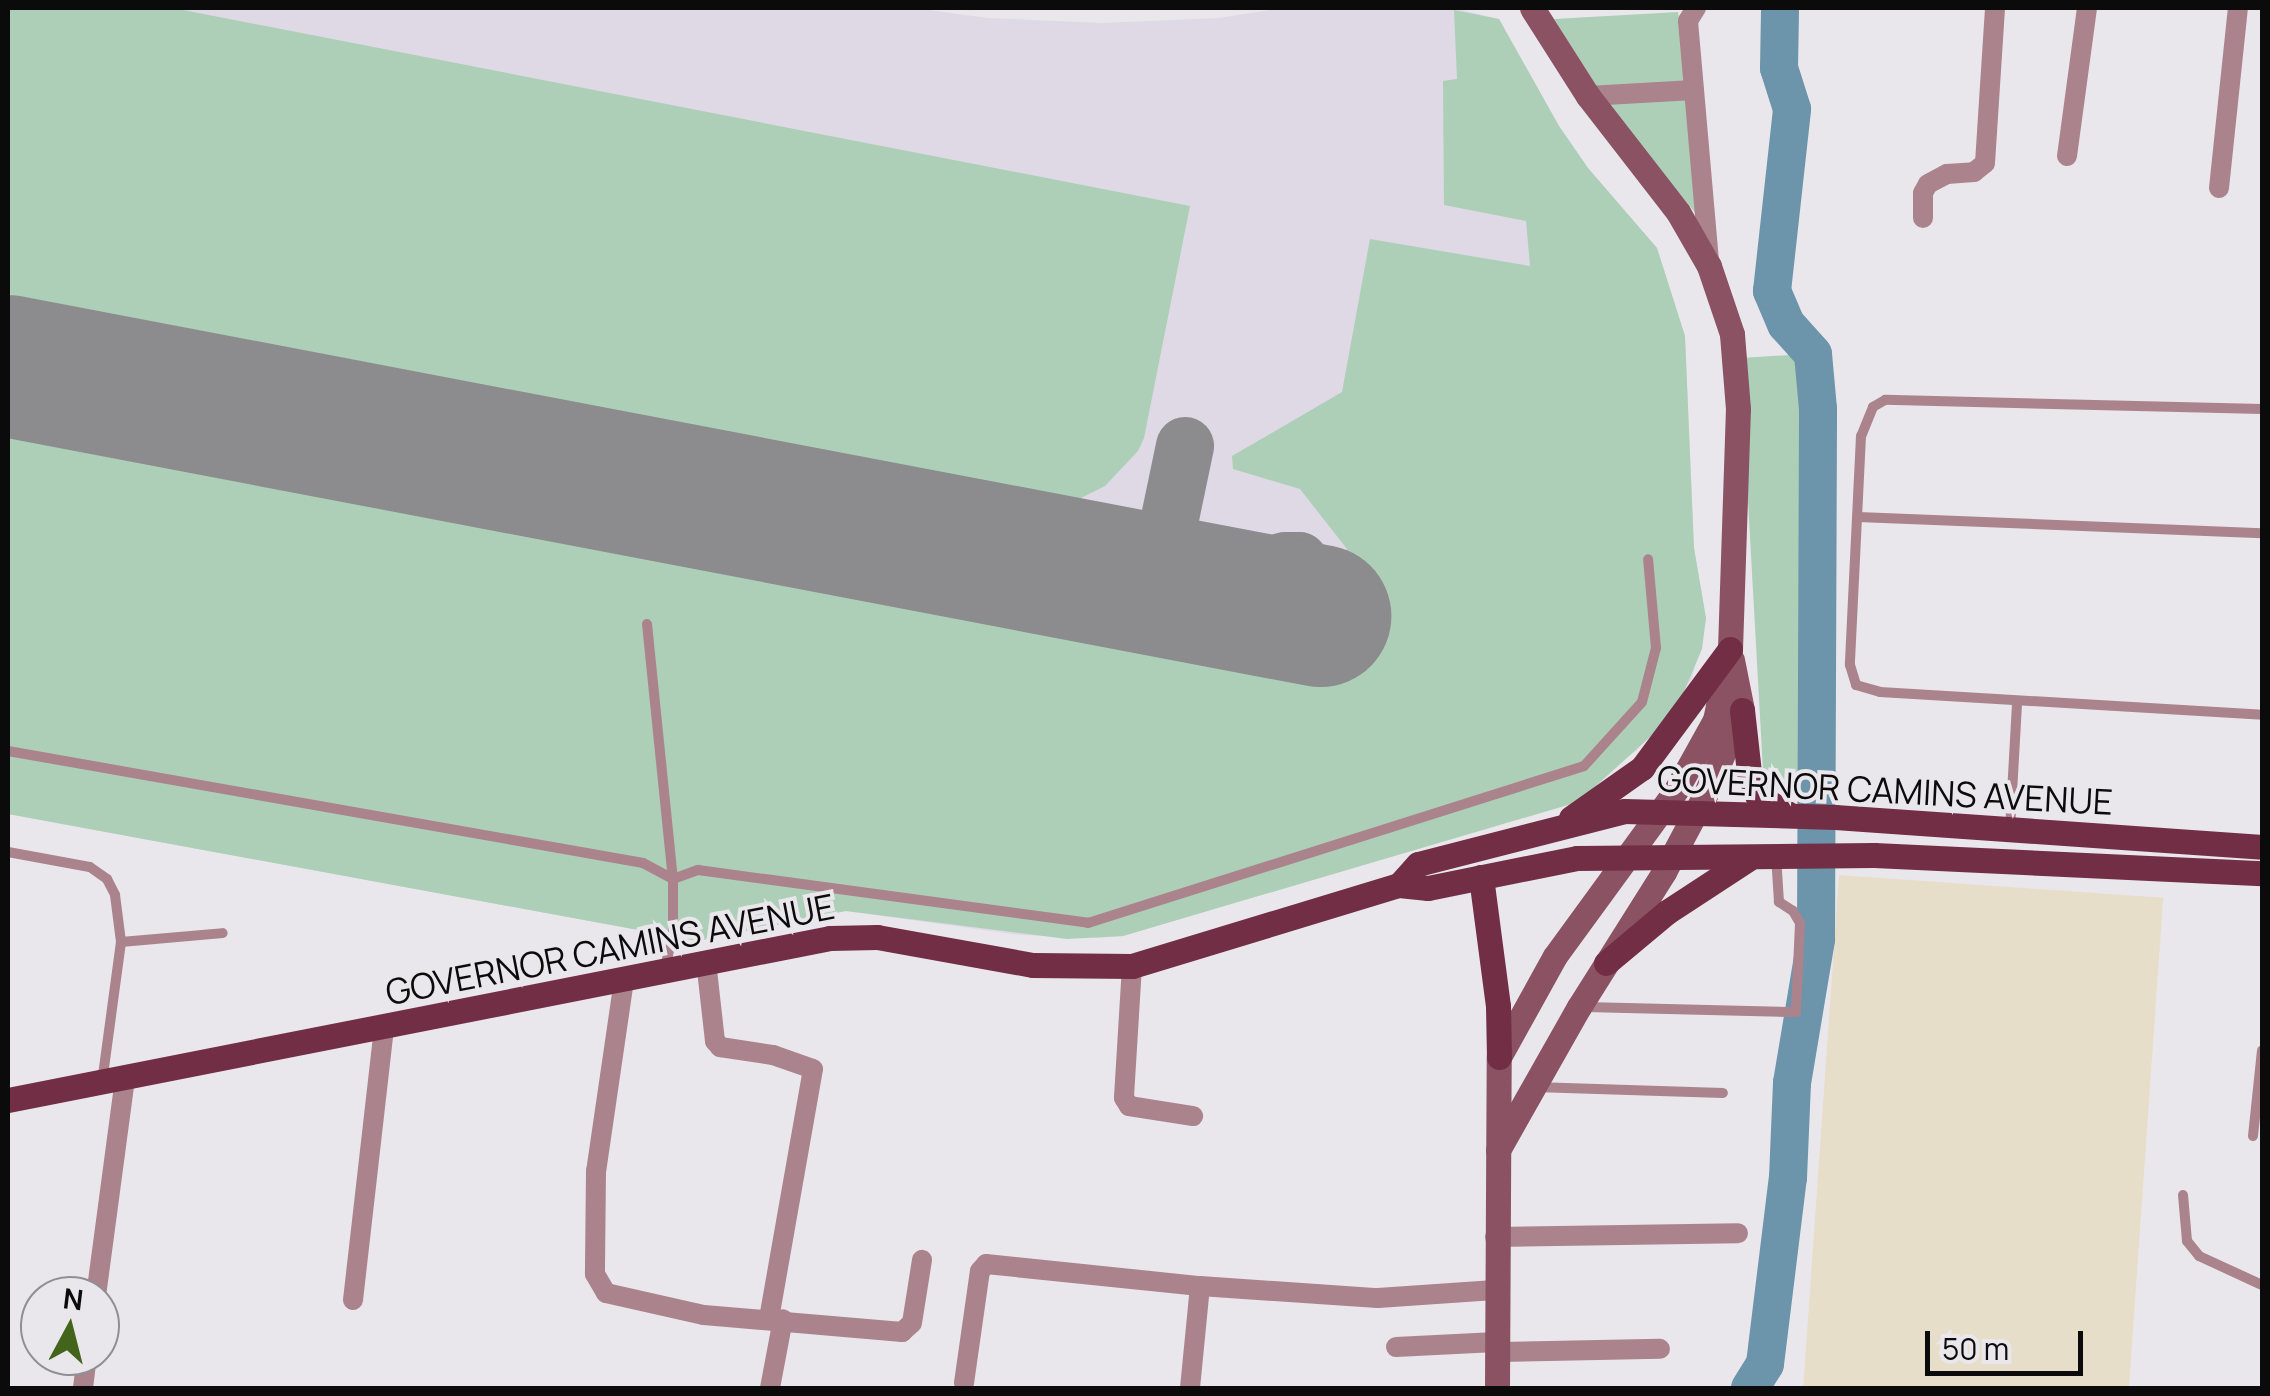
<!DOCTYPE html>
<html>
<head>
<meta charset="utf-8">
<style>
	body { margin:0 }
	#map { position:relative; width:2270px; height:1396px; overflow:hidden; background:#e9e7ec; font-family:Manrope,sans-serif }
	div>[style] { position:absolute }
	.commercial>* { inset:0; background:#e7dec9; transform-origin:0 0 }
	.built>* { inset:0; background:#ded9e5 }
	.green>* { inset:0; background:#adcfb7 }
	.river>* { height:38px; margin:-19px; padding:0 19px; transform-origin:19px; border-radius:19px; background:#6c94aa }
	.taxiway>* { height:58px; margin:-29px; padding:0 29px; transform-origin:29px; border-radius:29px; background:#8c8b8e }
	.runway>* { height:142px; margin:-71px; padding:0 71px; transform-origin:71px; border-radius:71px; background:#8c8b8e }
	.lane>* { height:10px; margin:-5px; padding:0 5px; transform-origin:5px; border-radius:5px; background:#ab838d }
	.street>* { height:20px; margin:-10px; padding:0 10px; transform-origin:10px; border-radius:10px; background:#ab838d }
	.secondary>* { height:25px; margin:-12.5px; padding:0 12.5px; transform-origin:12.5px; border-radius:12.5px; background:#8a5263 }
	.primary>* { height:25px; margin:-12.5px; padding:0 12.5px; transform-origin:12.5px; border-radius:12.5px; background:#712e45 }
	span { translate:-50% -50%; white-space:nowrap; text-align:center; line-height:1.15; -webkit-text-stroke:8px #e9e7ec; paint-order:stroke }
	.street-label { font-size:35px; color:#0c0b0c }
	.frame { position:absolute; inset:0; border:10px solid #0c0b0c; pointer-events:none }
	.north { position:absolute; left:20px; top:1276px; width:100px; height:100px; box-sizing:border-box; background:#e9e7ec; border:2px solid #918f92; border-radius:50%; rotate:7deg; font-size:28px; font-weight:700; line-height:40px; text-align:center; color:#0c0b0c }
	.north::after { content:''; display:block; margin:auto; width:35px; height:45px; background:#42641b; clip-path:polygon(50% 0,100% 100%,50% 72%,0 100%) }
	.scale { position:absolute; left:1925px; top:1331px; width:158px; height:45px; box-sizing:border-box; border:5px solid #0c0b0c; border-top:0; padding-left:12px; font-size:30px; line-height:35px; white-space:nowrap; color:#0c0b0c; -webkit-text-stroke:8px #e9e7ec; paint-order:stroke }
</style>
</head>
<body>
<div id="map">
	<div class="commercial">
		<div style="left:1839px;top:875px;width:325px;height:514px;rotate:4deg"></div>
	</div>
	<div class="built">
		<div style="clip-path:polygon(8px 8px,913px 8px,988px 18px,1101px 23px,1219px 18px,1284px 8px,1454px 8px,1499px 19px,1559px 126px,1588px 168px,1657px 248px,1685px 336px,1694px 548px,1706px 618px,1692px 679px,1635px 752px,1458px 836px,1123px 936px,1100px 938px,1020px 935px,846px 911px,698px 941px,8px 814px)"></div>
	</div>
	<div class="green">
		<div style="clip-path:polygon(8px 8px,173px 8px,1190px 206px,1144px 438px,1138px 451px,1105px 486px,1079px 499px,8px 294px)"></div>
		<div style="clip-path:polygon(1454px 10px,1499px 19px,1559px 126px,1588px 168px,1657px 248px,1685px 336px,1694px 548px,1706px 618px,1702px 649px,1678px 706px,1659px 729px,1578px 802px,1123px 936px,1067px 939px,846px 911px,698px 941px,8px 814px,8px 431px,1317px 677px,1347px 549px,1300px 489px,1233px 469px,1232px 456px,1342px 392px,1370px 239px,1530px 266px,1526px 221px,1444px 205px,1443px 81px,1457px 79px)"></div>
		<div style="clip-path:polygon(1678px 12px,1688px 84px,1599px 90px,1554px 19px)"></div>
		<div style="clip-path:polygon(1689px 98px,1697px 215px,1604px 101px)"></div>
		<div style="clip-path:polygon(1807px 354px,1806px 788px,1773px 787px,1763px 770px,1740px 358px)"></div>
	</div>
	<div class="river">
		<div style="left:1750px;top:1388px;width:28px;rotate:-58deg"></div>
		<div style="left:1765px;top:1364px;width:187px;rotate:-83deg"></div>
		<div style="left:1788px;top:1178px;width:95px;rotate:-87.6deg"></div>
		<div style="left:1792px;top:1083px;width:146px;rotate:-80.5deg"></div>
		<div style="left:1816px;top:939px;width:530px;rotate:-89.78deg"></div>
		<div style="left:1818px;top:409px;width:55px;rotate:-95.2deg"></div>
		<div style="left:1813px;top:354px;width:40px;rotate:-132deg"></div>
		<div style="left:1786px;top:324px;width:36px;rotate:-113deg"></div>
		<div style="left:1772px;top:291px;width:183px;rotate:-83.7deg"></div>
		<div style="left:1792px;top:109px;width:43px;rotate:-107.6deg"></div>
		<div style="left:1779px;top:68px;width:60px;rotate:-89deg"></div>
	</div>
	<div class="taxiway">
		<div style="left:1156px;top:585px;width:142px;rotate:-78.2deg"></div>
		<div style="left:1172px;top:588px;width:117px;rotate:-13.3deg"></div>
		<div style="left:1286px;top:561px;width:13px"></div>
		<div style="left:1299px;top:561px;width:9px;rotate:49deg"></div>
		<div style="left:1305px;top:568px;width:44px;rotate:97.8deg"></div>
		<div style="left:1299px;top:612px;width:39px;rotate:136deg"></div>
		<div style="left:1271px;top:639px;width:22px;rotate:177deg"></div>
		<div style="left:1249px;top:640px;width:68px;rotate:-136.2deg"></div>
	</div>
	<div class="runway">
		<div style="left:8px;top:366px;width:1336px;rotate:10.79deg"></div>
	</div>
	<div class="lane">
		<div style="left:2262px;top:409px;width:377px;rotate:-178.6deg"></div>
		<div style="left:1885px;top:400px;width:14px;rotate:150deg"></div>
		<div style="left:1873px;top:407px;width:31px;rotate:112deg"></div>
		<div style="left:1861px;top:436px;width:229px;rotate:92.8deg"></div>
		<div style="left:1850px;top:665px;width:21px;rotate:73deg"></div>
		<div style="left:1856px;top:685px;width:25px;rotate:16deg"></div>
		<div style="left:1880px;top:692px;width:383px;rotate:3.4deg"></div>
		<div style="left:1858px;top:517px;width:404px;rotate:2.3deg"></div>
		<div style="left:647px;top:624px;width:256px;rotate:84.2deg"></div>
		<div style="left:673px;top:879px;width:27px;rotate:-20deg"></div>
		<div style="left:698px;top:870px;width:394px;rotate:7.7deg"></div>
		<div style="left:1088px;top:923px;width:520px;rotate:-17.56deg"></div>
		<div style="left:1584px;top:766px;width:86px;rotate:-47.8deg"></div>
		<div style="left:1642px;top:702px;width:56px;rotate:-75.5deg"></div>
		<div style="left:1656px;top:648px;width:89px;rotate:-95.1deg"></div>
		<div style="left:8px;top:751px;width:645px;rotate:10deg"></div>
		<div style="left:643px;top:863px;width:34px;rotate:28deg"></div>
		<div style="left:673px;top:879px;width:56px;rotate:90deg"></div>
		<div style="left:673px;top:935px;width:34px;rotate:104deg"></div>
		<div style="left:2010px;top:829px;width:127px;rotate:-86.8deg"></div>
		<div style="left:8px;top:852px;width:83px;rotate:10.4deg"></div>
		<div style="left:90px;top:867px;width:21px;rotate:35deg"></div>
		<div style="left:107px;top:879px;width:18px;rotate:63deg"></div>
		<div style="left:115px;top:895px;width:47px;rotate:82.7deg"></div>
		<div style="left:121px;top:942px;width:141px;rotate:97.7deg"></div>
		<div style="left:121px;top:942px;width:102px;rotate:-5deg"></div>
		<div style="left:1585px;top:1007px;width:211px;rotate:1.4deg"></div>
		<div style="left:1796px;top:1012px;width:89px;rotate:-87.4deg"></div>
		<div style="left:1800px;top:923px;width:14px;rotate:-120deg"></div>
		<div style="left:1793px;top:911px;width:17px;rotate:-147deg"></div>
		<div style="left:1779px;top:902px;width:47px;rotate:-93.7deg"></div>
		<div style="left:1534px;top:1087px;width:189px;rotate:1.8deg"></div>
		<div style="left:2253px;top:1136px;width:86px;rotate:-84deg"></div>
		<div style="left:2183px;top:1195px;width:46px;rotate:85deg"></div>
		<div style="left:2187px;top:1241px;width:19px;rotate:51deg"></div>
		<div style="left:2199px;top:1256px;width:69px;rotate:24.7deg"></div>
	</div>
	<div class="street">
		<div style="left:1696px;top:8px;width:15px;rotate:122deg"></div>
		<div style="left:1688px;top:21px;width:242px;rotate:85deg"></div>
		<div style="left:1588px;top:96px;width:106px;rotate:-3.2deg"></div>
		<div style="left:2067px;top:156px;width:149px;rotate:-82.3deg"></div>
		<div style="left:2219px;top:188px;width:181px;rotate:-84deg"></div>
		<div style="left:1923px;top:218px;width:25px;rotate:-90deg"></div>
		<div style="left:1923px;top:193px;width:10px;rotate:-61deg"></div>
		<div style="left:1928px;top:184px;width:21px;rotate:-28deg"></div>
		<div style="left:1947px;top:174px;width:27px;rotate:-4deg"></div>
		<div style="left:1974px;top:172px;width:14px;rotate:-39deg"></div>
		<div style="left:1985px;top:163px;width:155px;rotate:-86.3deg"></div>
		<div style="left:706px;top:961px;width:81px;rotate:83.6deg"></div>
		<div style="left:715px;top:1041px;width:8px;rotate:50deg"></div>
		<div style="left:720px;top:1047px;width:54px;rotate:8.6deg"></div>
		<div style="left:773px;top:1055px;width:42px;rotate:19.3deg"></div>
		<div style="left:813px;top:1069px;width:253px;rotate:100deg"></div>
		<div style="left:1132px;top:966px;width:132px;rotate:93.5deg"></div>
		<div style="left:1124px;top:1098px;width:9px;rotate:58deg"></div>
		<div style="left:1129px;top:1106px;width:65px;rotate:8.9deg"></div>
		<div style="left:624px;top:980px;width:193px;rotate:98.3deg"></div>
		<div style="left:596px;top:1171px;width:103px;rotate:90.6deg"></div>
		<div style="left:595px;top:1274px;width:22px;rotate:60deg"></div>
		<div style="left:606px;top:1293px;width:100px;rotate:12.7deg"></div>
		<div style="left:704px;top:1315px;width:199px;rotate:4.9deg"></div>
		<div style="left:902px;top:1332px;width:13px;rotate:-42deg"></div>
		<div style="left:912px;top:1323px;width:64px;rotate:-81deg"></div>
		<div style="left:1495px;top:1237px;width:243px;rotate:-0.9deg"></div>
		<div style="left:96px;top:1296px;width:220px;rotate:-82.4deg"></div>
		<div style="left:353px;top:1300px;width:274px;rotate:-83.5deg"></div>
		<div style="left:1396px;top:1347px;width:100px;rotate:-2.9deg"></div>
		<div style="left:1497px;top:1352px;width:163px;rotate:-1.1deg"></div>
		<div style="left:964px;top:1383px;width:113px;rotate:-81.9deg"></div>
		<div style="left:980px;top:1271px;width:9px;rotate:-49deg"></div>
		<div style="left:986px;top:1264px;width:215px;rotate:5.9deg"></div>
		<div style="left:1200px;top:1286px;width:178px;rotate:3.9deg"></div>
		<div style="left:1378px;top:1298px;width:117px;rotate:-3.9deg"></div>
		<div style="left:83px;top:1388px;width:32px;rotate:-83deg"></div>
		<div style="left:770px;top:1388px;width:70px;rotate:-79.3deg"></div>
		<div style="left:1190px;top:1388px;width:102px;rotate:-84.4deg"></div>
	</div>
	<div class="secondary">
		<div style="left:1498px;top:1150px;width:164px;rotate:-60.5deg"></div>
		<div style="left:1579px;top:1007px;width:160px;rotate:-57.8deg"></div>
		<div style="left:1664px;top:872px;width:89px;rotate:-62deg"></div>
		<div style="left:1706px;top:793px;width:90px;rotate:-66.6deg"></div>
		<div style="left:1742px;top:710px;width:51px;rotate:-101.3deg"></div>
		<div style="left:1497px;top:1388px;width:331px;rotate:-89.7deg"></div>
		<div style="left:1499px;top:1057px;width:115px;rotate:-61deg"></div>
		<div style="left:1555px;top:956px;width:205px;rotate:-53.9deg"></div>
		<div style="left:1676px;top:790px;width:80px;rotate:-60.9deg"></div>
		<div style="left:1715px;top:720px;width:73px;rotate:-78.1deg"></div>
		<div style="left:1730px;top:649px;width:240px;rotate:-88.1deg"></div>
		<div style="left:1738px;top:409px;width:75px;rotate:-94.6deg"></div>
		<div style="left:1732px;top:334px;width:72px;rotate:-108.7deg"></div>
		<div style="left:1709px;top:266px;width:62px;rotate:-119.9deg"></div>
		<div style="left:1678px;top:212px;width:147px;rotate:-127.8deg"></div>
		<div style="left:1588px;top:96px;width:104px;rotate:-122.5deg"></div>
	</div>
	<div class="primary">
		<div style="left:1742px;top:710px;width:62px;rotate:83.6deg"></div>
		<div style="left:1749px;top:772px;width:24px;rotate:71deg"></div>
		<div style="left:1757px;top:795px;width:35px;rotate:31deg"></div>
		<div style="left:1571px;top:818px;width:87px;rotate:-35.2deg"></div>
		<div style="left:1642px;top:768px;width:148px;rotate:-53.5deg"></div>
		<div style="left:1481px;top:877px;width:130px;rotate:82.5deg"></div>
		<div style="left:1498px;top:1006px;width:51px;rotate:88.9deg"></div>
		<div style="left:1399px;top:885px;width:28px;rotate:-48deg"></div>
		<div style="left:1418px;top:864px;width:213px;rotate:-14.4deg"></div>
		<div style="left:1624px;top:811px;width:211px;rotate:1.6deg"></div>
		<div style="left:1835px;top:817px;width:428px;rotate:4deg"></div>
		<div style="left:1606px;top:963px;width:80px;rotate:-39.9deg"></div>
		<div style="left:1667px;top:912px;width:100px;rotate:-33.2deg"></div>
		<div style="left:8px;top:1100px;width:838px;rotate:-11.15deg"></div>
		<div style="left:830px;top:938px;width:47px;rotate:-1.2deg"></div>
		<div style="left:877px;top:937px;width:158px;rotate:10.2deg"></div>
		<div style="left:1033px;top:965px;width:99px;rotate:0.6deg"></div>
		<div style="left:1132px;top:966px;width:279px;rotate:-16.9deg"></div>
		<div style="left:1399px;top:885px;width:29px;rotate:6deg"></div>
		<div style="left:1428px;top:888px;width:152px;rotate:-11.4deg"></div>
		<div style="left:1577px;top:858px;width:297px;rotate:-0.6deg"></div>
		<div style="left:1874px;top:855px;width:388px;rotate:2.7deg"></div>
	</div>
	<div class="street-label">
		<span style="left:1885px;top:790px;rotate:3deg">GOVERNOR CAMINS AVENUE</span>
		<span style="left:610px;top:949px;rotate:-11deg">GOVERNOR CAMINS AVENUE</span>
	</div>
	<div class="frame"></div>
	<div class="north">N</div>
	<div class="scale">50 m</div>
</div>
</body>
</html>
